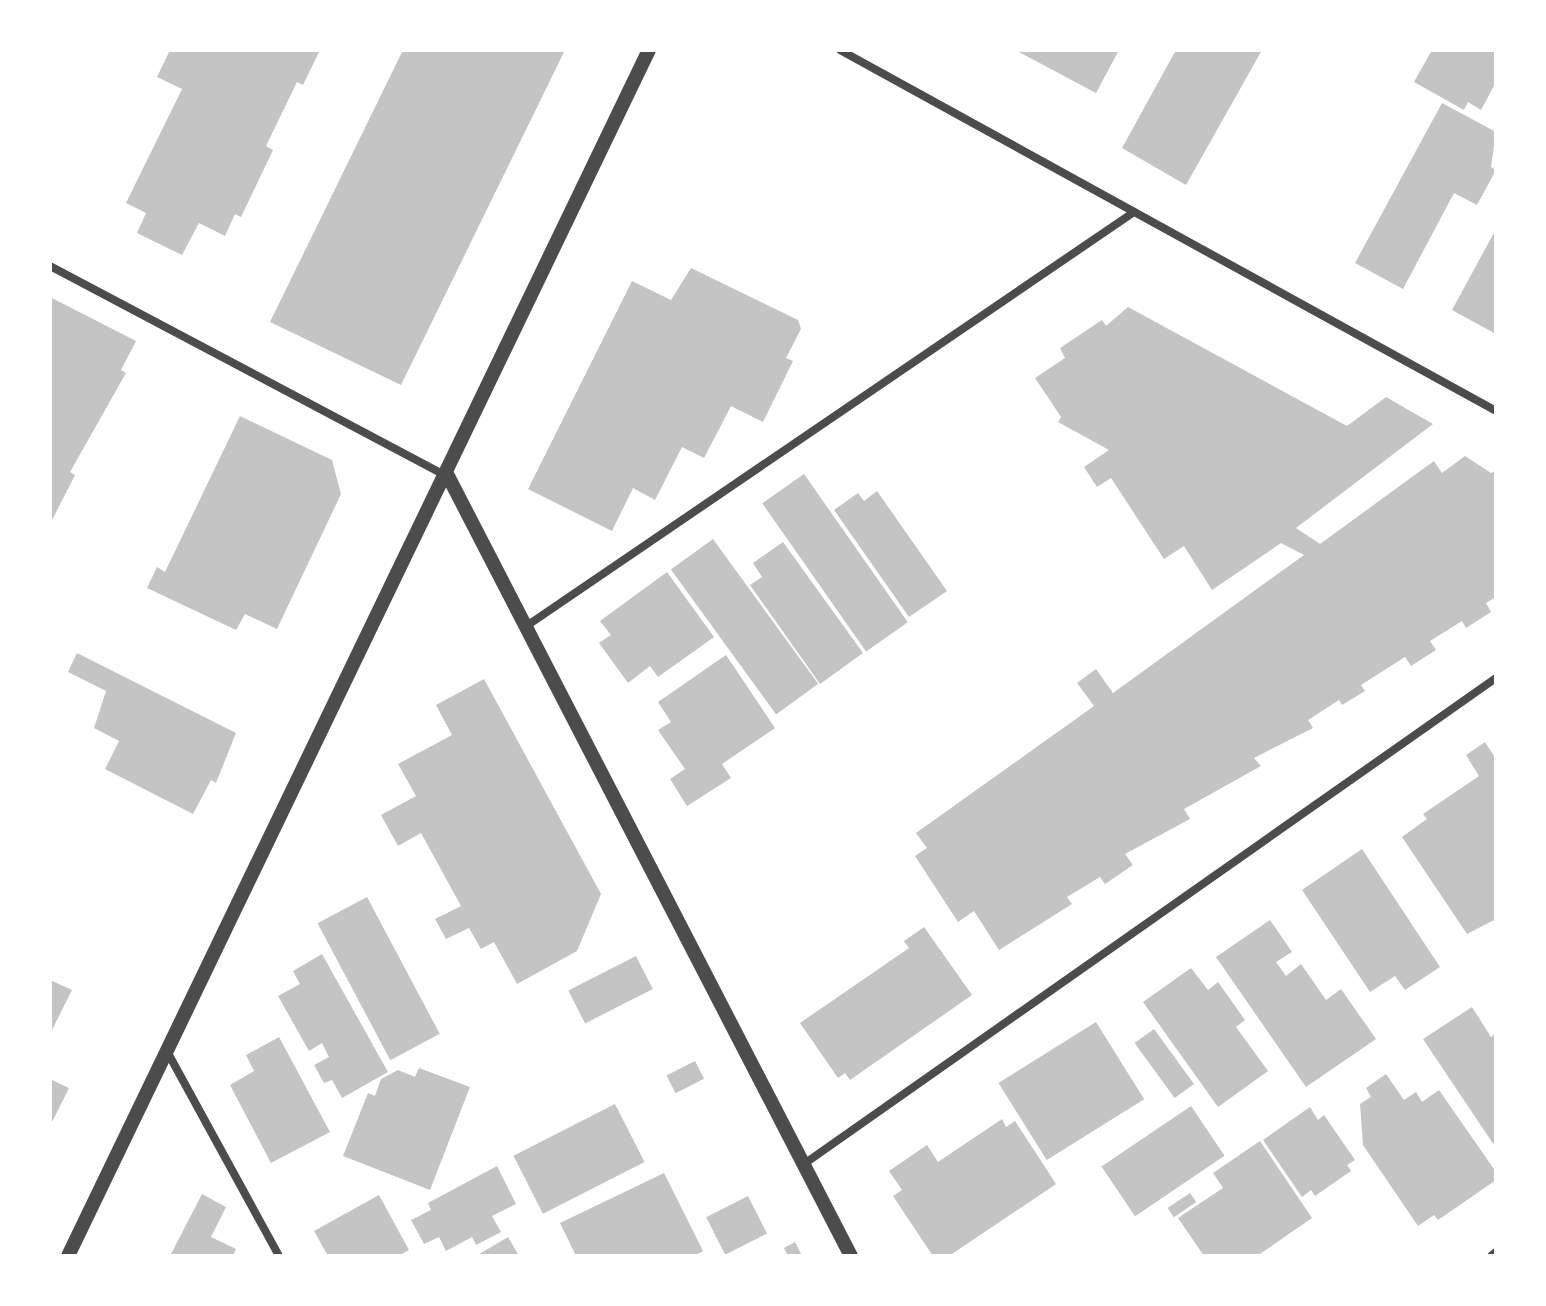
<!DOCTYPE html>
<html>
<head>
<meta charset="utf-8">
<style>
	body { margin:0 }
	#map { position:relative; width:1546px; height:1306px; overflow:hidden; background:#fff; font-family:"Source Serif 4",serif }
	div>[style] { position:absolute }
	.building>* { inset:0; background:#c4c4c4; transform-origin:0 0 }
	.minor>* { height:8px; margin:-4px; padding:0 4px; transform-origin:4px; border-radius:4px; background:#4c4c4c }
	.tertiary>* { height:14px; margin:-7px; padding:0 7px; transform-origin:7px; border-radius:7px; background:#4c4c4c }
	span { translate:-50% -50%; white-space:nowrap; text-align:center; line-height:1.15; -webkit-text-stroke:8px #fff; paint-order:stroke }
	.frame { position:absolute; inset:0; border:52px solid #fff; pointer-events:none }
</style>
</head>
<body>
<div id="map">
	<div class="building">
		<div style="clip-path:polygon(170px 50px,320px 50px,303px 85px,297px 82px,266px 146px,273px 150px,241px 217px,235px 214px,225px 236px,199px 223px,182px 255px,137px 233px,146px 213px,126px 203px,182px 89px,157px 77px)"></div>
		<div style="clip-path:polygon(403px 50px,565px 50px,401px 385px,270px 322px)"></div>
		<div style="clip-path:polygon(1015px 50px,1119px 50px,1096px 93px)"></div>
		<div style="clip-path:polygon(1176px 50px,1262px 50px,1186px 185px,1122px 148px)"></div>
		<div style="clip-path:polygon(1432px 50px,1496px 50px,1496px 82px,1481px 110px,1468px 102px,1464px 110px,1414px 82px)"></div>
		<div style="clip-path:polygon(1442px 103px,1496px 132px,1491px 167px,1496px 170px,1477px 205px,1454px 193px,1403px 289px,1355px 263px)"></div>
		<div style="clip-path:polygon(1496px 229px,1496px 329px,1494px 333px,1452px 310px)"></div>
		<div style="clip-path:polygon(691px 268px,798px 320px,801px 329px,786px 358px,793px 361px,763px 422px,731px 406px,704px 458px,682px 447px,655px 500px,633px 488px,612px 531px,528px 489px,632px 281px,671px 300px)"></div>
		<div style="clip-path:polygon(50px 297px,136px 341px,121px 370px,126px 373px,70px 472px,75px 475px,50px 524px)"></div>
		<div style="clip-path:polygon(1128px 307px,1347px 426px,1386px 397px,1433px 424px,1296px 528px,1320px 544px,1434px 461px,1442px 473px,1465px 456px,1491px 473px,1496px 471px,1496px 597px,1486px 603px,1491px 612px,1466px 628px,1462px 621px,1430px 641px,1436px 650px,1411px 666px,1405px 657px,1361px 685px,1365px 691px,1342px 705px,1339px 700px,1308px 720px,1313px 728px,1254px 758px,1261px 766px,1184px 809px,1190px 819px,1125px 854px,1133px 865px,1105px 884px,1100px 877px,1067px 897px,1072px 904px,999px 950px,974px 911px,958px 922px,915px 856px,927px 848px,916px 833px,1094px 706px,1077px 683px,1096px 669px,1113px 693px,1304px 555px,1281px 543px,1212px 590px,1184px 546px,1164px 559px,1111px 478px,1097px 487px,1084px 467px,1109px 450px,1058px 422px,1061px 417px,1035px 378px,1065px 358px,1060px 348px,1102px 320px,1106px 326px)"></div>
		<div style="clip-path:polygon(240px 416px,332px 460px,341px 494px,277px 629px,245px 614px,236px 630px,147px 588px,157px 567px,165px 572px)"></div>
		<div style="left:804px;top:474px;width:181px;height:51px;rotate:55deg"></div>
		<div style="clip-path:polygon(877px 491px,947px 591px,909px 617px,834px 510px,858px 493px,864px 501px)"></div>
		<div style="left:713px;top:539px;width:179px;height:52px;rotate:54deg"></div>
		<div style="clip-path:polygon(783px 542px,863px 653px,820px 684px,750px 585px,762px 577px,753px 563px)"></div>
		<div style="clip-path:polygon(667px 572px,714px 637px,658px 677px,650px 666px,628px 683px,599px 643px,611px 635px,600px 621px)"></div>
		<div style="clip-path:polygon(77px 653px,236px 733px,216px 783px,211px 780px,193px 814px,105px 769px,119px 741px,94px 728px,106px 691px,68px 672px)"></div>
		<div style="clip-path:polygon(726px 655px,775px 728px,722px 764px,731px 778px,687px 806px,670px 779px,685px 769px,658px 730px,671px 722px,658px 702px)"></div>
		<div style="clip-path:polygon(484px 679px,601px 894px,577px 951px,517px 984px,494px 942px,481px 949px,469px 928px,446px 939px,435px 919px,461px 906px,421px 833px,398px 846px,381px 815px,416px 796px,398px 764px,452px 735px,436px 705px)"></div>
		<div style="clip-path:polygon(1485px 742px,1496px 759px,1496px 919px,1467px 934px,1402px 837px,1427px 819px,1423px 814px,1479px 776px,1466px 755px)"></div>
		<div style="clip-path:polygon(1362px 849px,1440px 967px,1405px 990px,1395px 976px,1370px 992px,1302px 890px)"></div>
		<div style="left:367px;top:897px;width:155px;height:56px;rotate:62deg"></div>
		<div style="clip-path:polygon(1270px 920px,1292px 952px,1276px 962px,1286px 976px,1301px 964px,1326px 1000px,1341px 989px,1376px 1039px,1306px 1087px,1216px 957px)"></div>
		<div style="clip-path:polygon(924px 927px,972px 995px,850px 1080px,845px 1073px,838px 1078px,800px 1023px,909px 948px,904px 941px)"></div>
		<div style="clip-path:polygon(322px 954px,388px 1072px,342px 1098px,332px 1080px,324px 1083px,314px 1065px,329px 1057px,322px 1043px,309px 1051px,278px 996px,300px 984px,293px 971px)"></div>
		<div style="left:636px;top:956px;width:37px;height:76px;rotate:63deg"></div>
		<div style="clip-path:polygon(1191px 968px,1208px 990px,1218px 982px,1245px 1020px,1236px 1027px,1268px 1071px,1218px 1107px,1143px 1002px)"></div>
		<div style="clip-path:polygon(50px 980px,72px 990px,50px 1034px)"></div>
		<div style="clip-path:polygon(1472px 1007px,1491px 1037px,1496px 1033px,1496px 1148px,1423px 1039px)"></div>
		<div style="left:1096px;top:1022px;width:91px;height:115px;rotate:58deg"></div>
		<div style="left:1154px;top:1029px;width:68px;height:24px;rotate:54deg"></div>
		<div style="clip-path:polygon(279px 1037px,330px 1132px,271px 1163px,230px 1085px,254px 1071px,246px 1055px)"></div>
		<div style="left:695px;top:1061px;width:20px;height:32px;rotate:63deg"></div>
		<div style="clip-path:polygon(419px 1068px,470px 1087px,430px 1190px,343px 1156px,368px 1093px,375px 1096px,381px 1079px,398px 1070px,415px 1077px)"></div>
		<div style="clip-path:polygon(1386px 1074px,1404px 1100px,1416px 1092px,1422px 1102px,1439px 1090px,1496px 1172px,1496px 1180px,1438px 1220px,1434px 1215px,1418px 1226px,1363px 1145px,1360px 1104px,1371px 1097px,1366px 1088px)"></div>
		<div style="clip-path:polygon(50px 1079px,69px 1088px,50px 1126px)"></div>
		<div style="left:615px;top:1104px;width:65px;height:114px;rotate:63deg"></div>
		<div style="left:1191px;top:1106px;width:60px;height:108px;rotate:56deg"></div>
		<div style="clip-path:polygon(1310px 1107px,1318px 1120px,1324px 1115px,1355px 1160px,1347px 1165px,1351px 1171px,1315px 1196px,1311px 1190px,1302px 1197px,1263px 1140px)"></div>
		<div style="clip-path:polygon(1002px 1119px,1006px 1127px,1015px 1121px,1056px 1184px,949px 1256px,933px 1256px,893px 1196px,902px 1190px,889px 1171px,927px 1145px,938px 1162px)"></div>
		<div style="clip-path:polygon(1260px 1141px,1312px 1218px,1257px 1256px,1204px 1256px,1178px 1218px,1223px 1188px,1213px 1173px)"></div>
		<div style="clip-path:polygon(497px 1166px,516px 1204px,492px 1216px,501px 1232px,476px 1245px,472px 1237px,446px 1251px,439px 1237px,424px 1244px,411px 1220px,431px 1210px,428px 1203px)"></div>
		<div style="clip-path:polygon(664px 1173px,703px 1251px,694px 1256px,576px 1256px,560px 1223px)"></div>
		<div style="left:1190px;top:1193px;width:11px;height:27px;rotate:56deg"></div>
		<div style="clip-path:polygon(202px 1194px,226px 1207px,211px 1237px,236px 1249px,233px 1256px,170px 1256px)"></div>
		<div style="clip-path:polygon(379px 1195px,409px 1250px,398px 1256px,328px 1256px,314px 1231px)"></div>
		<div style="left:748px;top:1196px;width:42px;height:47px;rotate:63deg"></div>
		<div style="clip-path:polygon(508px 1237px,519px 1256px,476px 1256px)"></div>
		<div style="clip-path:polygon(795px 1242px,802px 1256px,788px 1256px,784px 1248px)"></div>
	</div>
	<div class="minor">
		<div style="left:840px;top:50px;width:749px;rotate:28.82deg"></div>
		<div style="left:50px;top:266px;width:447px;rotate:27.9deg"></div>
		<div style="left:525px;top:627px;width:737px;rotate:-34.27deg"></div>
		<div style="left:169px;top:1055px;width:229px;rotate:61.3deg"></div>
		<div style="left:804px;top:1164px;width:846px;rotate:-35.08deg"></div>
		<div style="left:1491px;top:1256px;width:6px;rotate:-39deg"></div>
	</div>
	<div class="tertiary">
		<div style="left:448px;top:476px;width:878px;rotate:62.68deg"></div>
		<div style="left:68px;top:1256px;width:1339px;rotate:-64.28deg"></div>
	</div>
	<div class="frame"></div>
</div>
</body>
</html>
